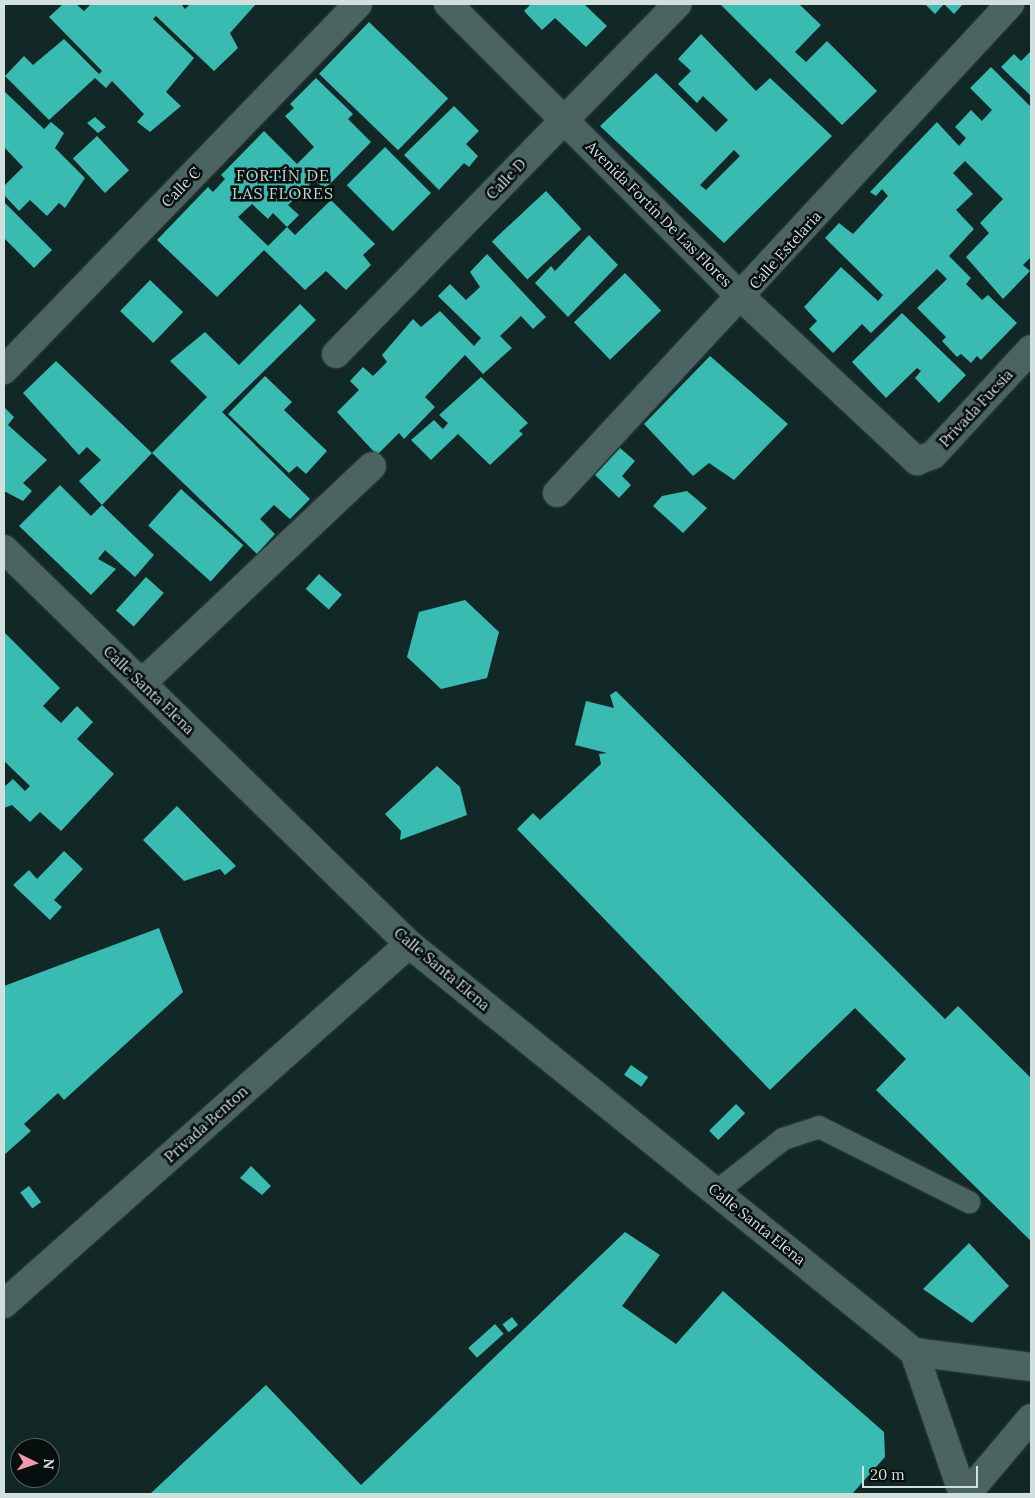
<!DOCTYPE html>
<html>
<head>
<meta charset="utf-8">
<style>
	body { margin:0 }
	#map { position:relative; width:1035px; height:1498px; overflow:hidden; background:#112826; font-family:Lora,serif }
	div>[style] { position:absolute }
	.building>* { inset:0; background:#39bbb2; transform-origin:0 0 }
	.roads { filter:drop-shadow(0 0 1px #324240) drop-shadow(0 0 1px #324240) }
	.lane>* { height:22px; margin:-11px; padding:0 11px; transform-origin:11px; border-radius:11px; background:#4b6461 }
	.street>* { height:28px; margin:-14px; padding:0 14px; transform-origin:14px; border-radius:14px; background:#4b6461 }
	.secondary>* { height:28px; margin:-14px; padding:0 14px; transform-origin:14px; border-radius:14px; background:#4b6461 }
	span { translate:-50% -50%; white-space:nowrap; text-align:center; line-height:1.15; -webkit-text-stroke:5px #060f0e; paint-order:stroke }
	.street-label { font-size:15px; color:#d1dfdd }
	.neighbourhood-label { font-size:16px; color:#bad5d2; letter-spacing:1px }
	.frame { position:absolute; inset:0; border:5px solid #d1dfdd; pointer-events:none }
	.north { position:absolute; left:10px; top:1438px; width:50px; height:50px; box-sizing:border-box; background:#060f0e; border:1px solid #576261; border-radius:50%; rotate:94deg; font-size:14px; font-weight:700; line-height:20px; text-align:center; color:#d1dfdd }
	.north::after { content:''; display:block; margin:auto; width:18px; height:22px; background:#f39aaa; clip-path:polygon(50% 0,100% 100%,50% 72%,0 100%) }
	.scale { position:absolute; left:862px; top:1466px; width:116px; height:22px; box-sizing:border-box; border:2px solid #d1dfdd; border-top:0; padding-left:6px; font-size:15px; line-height:18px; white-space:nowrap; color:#d1dfdd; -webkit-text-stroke:4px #060f0e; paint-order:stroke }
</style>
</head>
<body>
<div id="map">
	<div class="building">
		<div style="clip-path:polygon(63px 4px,76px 4px,84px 11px,91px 4px,181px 4px,185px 9px,190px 4px,256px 4px,230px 33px,238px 48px,214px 71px,156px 16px,153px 19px,194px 58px,166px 92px,181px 106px,150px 132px,137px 122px,144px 114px,112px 81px,106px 88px,95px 78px,49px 120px,5px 76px,24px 56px,33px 65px,64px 39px,99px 74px,102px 71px,49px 17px)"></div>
		<div style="clip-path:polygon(531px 4px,584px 4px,607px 26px,586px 47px,555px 18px,542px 30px,524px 11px)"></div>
		<div style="clip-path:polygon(720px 4px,799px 4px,821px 25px,795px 52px,806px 62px,827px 41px,877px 91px,842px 125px)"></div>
		<div style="clip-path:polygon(925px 4px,963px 4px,954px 14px,944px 4px,935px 14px)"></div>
		<div style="left:369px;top:22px;width:110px;height:72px;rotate:44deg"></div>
		<div style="clip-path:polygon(evenodd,701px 34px,756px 91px,770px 78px,832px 136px,724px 243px,600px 126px,656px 73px,716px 132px,728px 120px,703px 96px,697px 103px,678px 84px,691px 71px,678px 59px,701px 34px,734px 150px,740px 156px,706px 190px,700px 185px,734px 150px)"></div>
		<div style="clip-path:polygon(1031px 51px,1031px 96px,1001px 67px,1014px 54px,1021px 61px)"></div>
		<div style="clip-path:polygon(991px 67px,1031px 107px,1031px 257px,1023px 265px,1030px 271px,1003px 299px,966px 257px,989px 233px,980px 223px,1003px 199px,965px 161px,953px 173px,973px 194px,956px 210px,974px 229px,949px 256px,971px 278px,966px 284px,982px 300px,988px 295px,1017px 323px,981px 360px,977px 356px,971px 363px,961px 354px,957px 357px,942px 341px,946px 337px,917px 308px,947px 279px,937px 269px,871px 333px,862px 324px,833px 353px,809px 329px,817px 321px,804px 307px,841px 267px,878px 301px,883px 295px,825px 238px,839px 223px,853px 234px,888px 196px,882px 189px,876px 196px,870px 192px,937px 122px,959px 146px,966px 138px,955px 127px,971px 110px,982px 121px,992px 110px,970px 88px)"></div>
		<div style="clip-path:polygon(316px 78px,353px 114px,348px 119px,371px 142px,325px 189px,314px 180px,288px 205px,299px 215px,287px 227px,273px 213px,268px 219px,252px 204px,238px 217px,268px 246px,287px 227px,295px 235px,331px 200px,375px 244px,363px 255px,371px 265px,346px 290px,326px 271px,305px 290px,264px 250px,217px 297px,157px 240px,208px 187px,213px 192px,225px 179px,221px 175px,264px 131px,297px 164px,314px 147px,285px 116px,294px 108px,290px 104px)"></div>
		<div style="clip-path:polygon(4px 91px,44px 129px,51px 122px,64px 133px,55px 148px,85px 178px,65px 208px,59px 203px,47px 216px,30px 200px,19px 211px,4px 195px,4px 186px,23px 167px,4px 147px)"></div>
		<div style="clip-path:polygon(454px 106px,479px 131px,466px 144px,478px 156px,469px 167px,464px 163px,439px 190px,404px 155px)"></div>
		<div style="clip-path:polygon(95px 117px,106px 127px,98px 133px,87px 123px)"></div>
		<div style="left:97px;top:136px;width:47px;height:33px;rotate:47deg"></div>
		<div style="left:385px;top:147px;width:65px;height:54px;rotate:45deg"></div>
		<div style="left:546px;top:191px;width:52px;height:74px;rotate:47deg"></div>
		<div style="clip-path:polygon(4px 202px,52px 250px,34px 268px,4px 238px)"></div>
		<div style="clip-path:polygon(589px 235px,618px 265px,568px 317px,535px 283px,551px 266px,555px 271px)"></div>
		<div style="clip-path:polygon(487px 254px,546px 317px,533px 329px,521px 316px,500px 336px,512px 348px,483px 374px,465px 355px,425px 397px,435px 407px,404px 439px,399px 433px,377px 455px,337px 412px,359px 390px,350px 381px,363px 367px,373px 376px,387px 362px,382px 355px,413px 319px,421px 327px,440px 311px,474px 346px,481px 338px,438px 296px,450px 284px,466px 300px,480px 287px,470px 272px)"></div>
		<div style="left:625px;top:273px;width:52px;height:71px;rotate:46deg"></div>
		<div style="left:150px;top:280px;width:46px;height:43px;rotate:44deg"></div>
		<div style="clip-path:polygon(300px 304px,316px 320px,222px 412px,310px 499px,290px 519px,274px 505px,260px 519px,275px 534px,257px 554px,152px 453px,207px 397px,170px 361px,205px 332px,239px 365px)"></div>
		<div style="clip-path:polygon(902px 313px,966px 375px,939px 403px,915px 378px,921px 371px,917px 368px,886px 398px,852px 362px)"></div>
		<div style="clip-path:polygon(710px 356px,788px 424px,734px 480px,709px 463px,693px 476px,644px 424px)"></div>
		<div style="clip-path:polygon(56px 361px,152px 453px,102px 505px,79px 481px,101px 460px,87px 447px,79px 455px,23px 393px)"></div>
		<div style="clip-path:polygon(265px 376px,292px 402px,284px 410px,327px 451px,306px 474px,297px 466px,289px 473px,228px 414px)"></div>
		<div style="clip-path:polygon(481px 377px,528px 423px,519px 431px,523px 434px,490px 465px,458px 434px,431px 460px,411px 440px,434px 420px,443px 429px,448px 423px,439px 415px)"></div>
		<div style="clip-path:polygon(4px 407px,14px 417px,8px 425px,47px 460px,23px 483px,32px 491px,23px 501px,4px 491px)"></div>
		<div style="clip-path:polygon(620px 448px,635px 461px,622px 476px,631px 485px,619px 498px,595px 475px)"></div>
		<div style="clip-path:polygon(60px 485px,91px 516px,102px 505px,154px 555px,135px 577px,105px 550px,98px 559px,116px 569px,91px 595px,19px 526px)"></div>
		<div style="left:181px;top:489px;width:84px;height:49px;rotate:42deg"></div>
		<div style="clip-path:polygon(687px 491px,707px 508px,683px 533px,653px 506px,662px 496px)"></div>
		<div style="left:319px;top:574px;width:31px;height:20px;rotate:42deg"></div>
		<div style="left:146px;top:577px;width:24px;height:45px;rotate:42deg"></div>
		<div style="clip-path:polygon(465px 600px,499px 632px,487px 678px,441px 689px,407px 657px,419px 612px)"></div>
		<div style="clip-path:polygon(5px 633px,60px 688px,43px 706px,61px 723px,77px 706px,93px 722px,77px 739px,114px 774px,61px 831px,40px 812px,30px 822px,12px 805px,4px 808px,4px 787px,13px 779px,25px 791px,30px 786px,4px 761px)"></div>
		<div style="clip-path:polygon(616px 691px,945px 1019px,958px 1006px,1031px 1078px,1031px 1241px,876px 1090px,906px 1059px,855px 1008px,770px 1090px,517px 829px,533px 813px,540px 820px,601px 764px,599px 754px,607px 753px,575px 745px,586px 701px,614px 708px,610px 695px)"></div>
		<div style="clip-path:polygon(437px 766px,460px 787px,467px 815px,400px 840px,401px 831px,385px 814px)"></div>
		<div style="clip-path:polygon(177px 806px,235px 865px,236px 866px,225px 875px,220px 869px,184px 881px,143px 840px)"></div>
		<div style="clip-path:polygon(64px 851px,83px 869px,54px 900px,62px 907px,50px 920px,13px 885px,29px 870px,37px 879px)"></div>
		<div style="clip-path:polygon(159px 928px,183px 992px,64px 1100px,58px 1093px,24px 1124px,31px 1131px,4px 1155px,4px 986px)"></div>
		<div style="left:631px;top:1065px;width:21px;height:12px;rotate:35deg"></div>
		<div style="left:736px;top:1104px;width:13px;height:38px;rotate:45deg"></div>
		<div style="clip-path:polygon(251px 1166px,271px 1186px,262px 1195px,240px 1178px)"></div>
		<div style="left:29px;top:1186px;width:20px;height:11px;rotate:53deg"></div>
		<div style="clip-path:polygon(625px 1232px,660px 1255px,622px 1306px,676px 1344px,723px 1291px,884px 1432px,885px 1457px,852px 1494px,150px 1494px,266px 1385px,361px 1485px)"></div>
		<div style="clip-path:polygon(969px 1243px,1009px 1286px,972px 1323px,923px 1289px)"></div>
		<div style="left:512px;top:1317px;width:10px;height:12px;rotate:53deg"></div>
		<div style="left:495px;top:1324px;width:13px;height:36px;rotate:48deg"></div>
	</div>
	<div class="roads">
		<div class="lane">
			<div style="left:716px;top:1192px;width:85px;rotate:-38.3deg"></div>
			<div style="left:783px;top:1139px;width:38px;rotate:-18deg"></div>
			<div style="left:819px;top:1127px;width:168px;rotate:26.6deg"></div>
		</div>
		<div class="street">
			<div style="left:448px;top:4px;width:414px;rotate:45deg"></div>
			<div style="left:741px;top:297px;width:241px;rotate:43deg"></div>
			<div style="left:917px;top:461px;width:17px;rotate:-21deg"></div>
			<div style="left:933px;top:455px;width:144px;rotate:-47.2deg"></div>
			<div style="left:336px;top:354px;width:489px;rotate:-45.7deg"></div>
			<div style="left:4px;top:370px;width:509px;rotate:-45.95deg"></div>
			<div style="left:557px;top:493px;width:667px;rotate:-47.19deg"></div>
			<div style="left:4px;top:549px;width:566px;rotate:44.28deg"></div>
			<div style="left:409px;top:944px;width:649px;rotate:38.94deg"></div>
			<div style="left:914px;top:1352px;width:118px;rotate:7.3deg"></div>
			<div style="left:142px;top:683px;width:316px;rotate:-43.3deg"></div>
			<div style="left:4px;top:1304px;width:542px;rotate:-41.63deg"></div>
			<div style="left:914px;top:1352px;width:150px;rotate:71deg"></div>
		</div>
		<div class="secondary">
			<div style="left:967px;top:1494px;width:99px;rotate:-49.9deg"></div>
		</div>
	</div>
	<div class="street-label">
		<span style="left:506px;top:179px;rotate:-46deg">Calle D</span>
		<span style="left:181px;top:187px;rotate:-46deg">Calle C</span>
		<span style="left:659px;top:214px;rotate:45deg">Avenida Fortín De Las Flores</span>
		<span style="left:785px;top:250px;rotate:-48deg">Calle Estelaria</span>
		<span style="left:976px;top:408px;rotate:-47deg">Privada Fucsia</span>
		<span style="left:149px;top:690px;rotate:44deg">Calle Santa Elena</span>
		<span style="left:442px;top:969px;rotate:40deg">Calle Santa Elena</span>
		<span style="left:206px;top:1124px;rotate:-42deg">Privada Benton</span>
		<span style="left:757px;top:1224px;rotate:39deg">Calle Santa Elena</span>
	</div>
	<div class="neighbourhood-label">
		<span style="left:283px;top:184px">FORTÍN DE<br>LAS FLORES</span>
	</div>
	<div class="frame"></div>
	<div class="north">N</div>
	<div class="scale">20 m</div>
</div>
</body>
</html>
